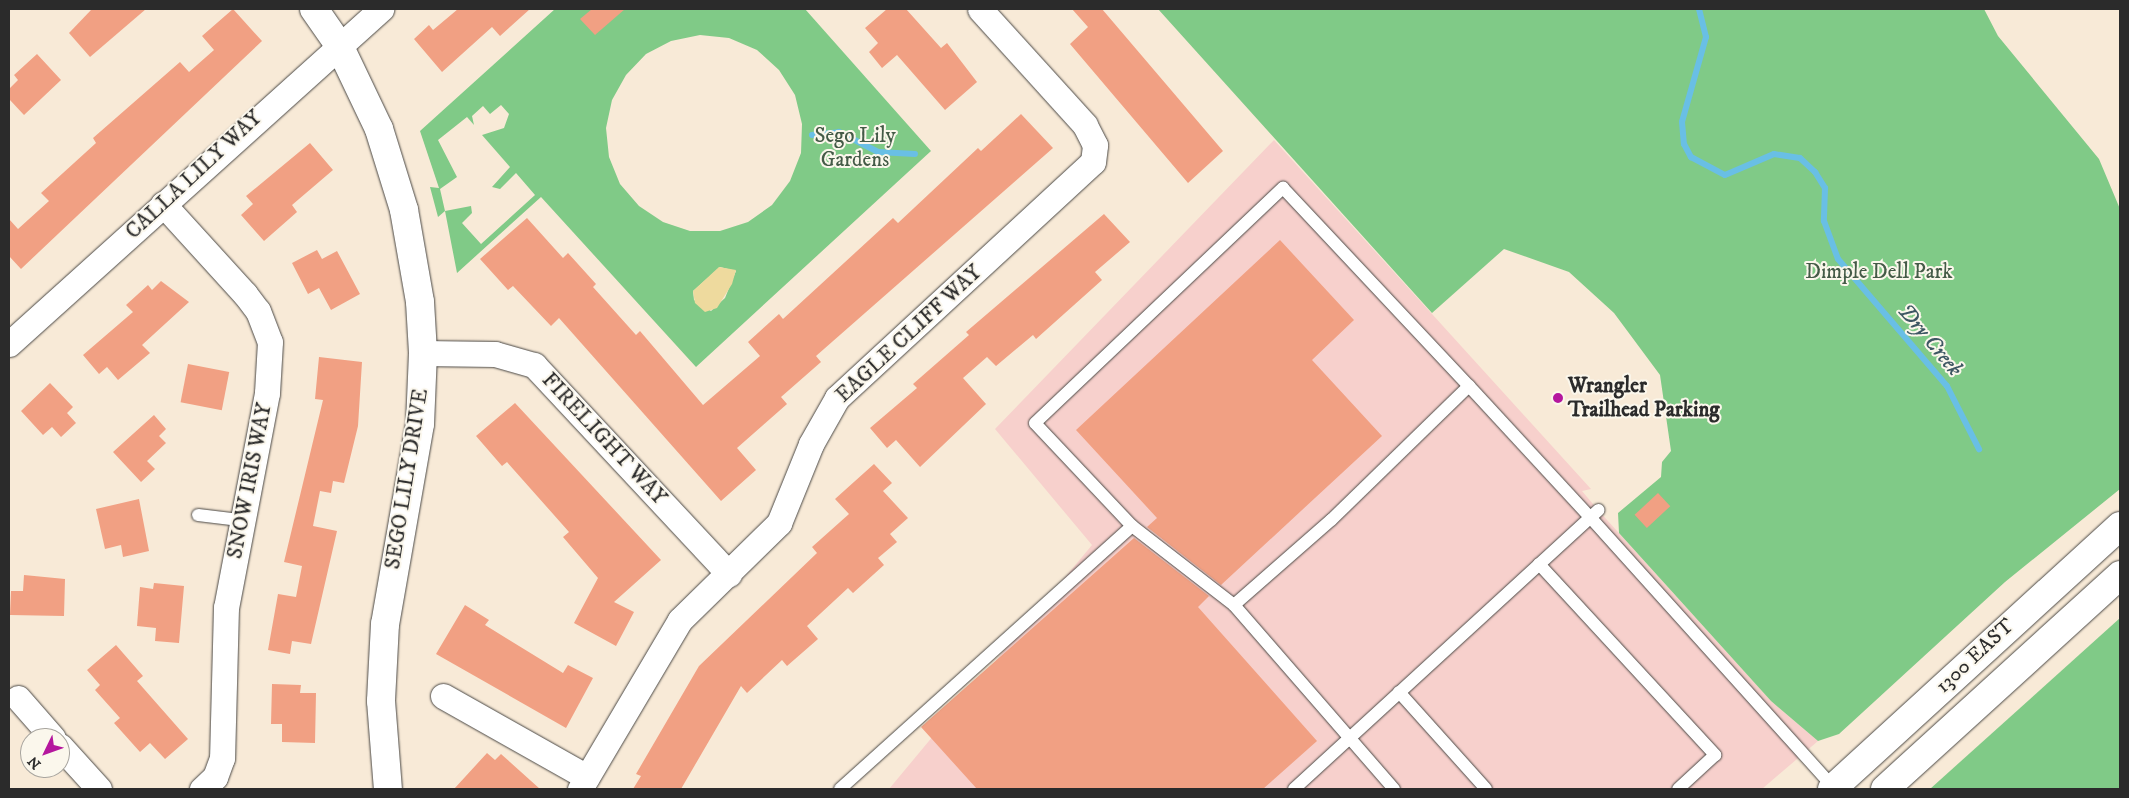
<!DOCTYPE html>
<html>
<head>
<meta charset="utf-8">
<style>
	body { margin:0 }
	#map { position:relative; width:2129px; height:798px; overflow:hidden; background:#f8ead7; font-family:"IM FELL DW Pica",serif }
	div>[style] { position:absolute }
	.built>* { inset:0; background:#f7d0cc }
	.green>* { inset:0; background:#80ca87 }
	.sand>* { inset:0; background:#eeda9e }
	.stream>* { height:6px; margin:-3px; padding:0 3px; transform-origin:3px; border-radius:3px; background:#69bfe5 }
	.building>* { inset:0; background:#f1a083; transform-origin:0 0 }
	.roads { filter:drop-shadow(0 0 1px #4a4845) drop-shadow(0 0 1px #4a4845) }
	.lane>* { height:12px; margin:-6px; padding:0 6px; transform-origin:6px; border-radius:6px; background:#fff }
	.street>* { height:25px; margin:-12.5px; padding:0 12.5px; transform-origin:12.5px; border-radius:12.5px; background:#fff }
	.secondary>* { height:28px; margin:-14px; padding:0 14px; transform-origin:14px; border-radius:14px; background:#fff }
	.primary>* { height:28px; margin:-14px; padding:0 14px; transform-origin:14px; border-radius:14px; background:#fff }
	.dots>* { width:14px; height:14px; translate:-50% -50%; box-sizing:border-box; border:2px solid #fbf7ec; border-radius:50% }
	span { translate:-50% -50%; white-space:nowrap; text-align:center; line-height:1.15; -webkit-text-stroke:4px #fbf7ec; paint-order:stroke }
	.park-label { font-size:21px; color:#445b47 }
	.street-label { font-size:21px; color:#2b2b2b }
	.poi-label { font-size:21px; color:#2b2b2b; font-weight:700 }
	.left { translate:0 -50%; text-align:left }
	.water-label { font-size:22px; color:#3e5763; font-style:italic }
	.frame { position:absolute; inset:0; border:10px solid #2b2b2b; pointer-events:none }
	.north { position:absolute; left:20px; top:728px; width:50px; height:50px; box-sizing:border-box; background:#fbf7ec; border:1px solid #a8a59f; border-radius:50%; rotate:228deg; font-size:14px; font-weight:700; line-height:20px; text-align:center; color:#2b2b2b }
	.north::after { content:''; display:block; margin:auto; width:18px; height:22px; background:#b5179e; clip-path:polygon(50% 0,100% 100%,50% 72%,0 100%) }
</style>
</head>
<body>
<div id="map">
	<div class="built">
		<div style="clip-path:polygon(1274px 140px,1591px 489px,1582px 491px,1598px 510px,1771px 701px,1818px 741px,1762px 789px,889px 789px,1092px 545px,995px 429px)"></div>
	</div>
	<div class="green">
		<div style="clip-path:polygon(evenodd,555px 9px,805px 9px,931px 151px,696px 367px,541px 197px,457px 273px,445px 211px,438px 217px,430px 187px,439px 188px,420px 131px,555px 9px,700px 35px,729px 38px,757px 50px,779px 70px,795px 95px,802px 124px,801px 153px,790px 181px,772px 205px,748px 222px,720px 231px,690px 231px,663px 222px,639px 206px,620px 184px,609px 157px,606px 128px,612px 100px,626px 75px,646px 54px,671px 41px,700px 35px,555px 9px,501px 105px,509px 114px,504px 128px,482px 135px,510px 167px,492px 187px,500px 189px,516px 173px,535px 195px,481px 244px,462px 223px,472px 213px,471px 206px,445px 211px,440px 189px,457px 177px,438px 140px,467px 117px,474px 125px,472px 116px,483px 106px,490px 114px,501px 105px,555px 9px,720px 267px,736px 271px,725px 298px,711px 311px,694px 300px,693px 291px,720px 267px)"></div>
		<div style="clip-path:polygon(1158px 9px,1984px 9px,1998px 36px,2099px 159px,2120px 209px,2120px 489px,2005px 582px,1839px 734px,1818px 741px,1771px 701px,1619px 533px,1618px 513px,1661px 477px,1662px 462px,1671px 451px,1660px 375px,1614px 313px,1569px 272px,1504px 249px,1432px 313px)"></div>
		<div style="clip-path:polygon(2120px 618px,2120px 789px,1930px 789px)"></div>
	</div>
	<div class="sand">
		<div style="clip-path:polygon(719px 267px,736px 270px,732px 284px,717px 308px,705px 312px,695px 303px,693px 291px)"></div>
	</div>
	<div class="stream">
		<div style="left:1699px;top:9px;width:29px;rotate:76deg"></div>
		<div style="left:1706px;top:37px;width:88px;rotate:105.8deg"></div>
		<div style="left:1682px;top:122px;width:22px;rotate:85deg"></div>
		<div style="left:1684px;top:144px;width:15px;rotate:62deg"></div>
		<div style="left:1691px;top:157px;width:38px;rotate:28deg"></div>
		<div style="left:1725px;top:175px;width:53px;rotate:-23.2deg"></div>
		<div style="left:1774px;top:154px;width:26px;rotate:9deg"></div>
		<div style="left:1800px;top:158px;width:21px;rotate:43deg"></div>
		<div style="left:1815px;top:172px;width:19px;rotate:58deg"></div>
		<div style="left:1825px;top:188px;width:33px;rotate:92deg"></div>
		<div style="left:1824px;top:221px;width:40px;rotate:69.8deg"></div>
		<div style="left:1838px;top:259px;width:167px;rotate:49.4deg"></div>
		<div style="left:1947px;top:386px;width:71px;rotate:63.1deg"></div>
		<div style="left:812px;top:135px;width:27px;rotate:-6deg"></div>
		<div style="left:839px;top:132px;width:44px;rotate:27.1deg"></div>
		<div style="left:878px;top:152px;width:37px;rotate:3deg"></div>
	</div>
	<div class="building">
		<div style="clip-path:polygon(92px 9px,146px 9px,90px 57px,69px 33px)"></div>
		<div style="clip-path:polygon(233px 9px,262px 41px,21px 269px,9px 256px,9px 219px,18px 229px,49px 201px,41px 193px,96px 143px,93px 138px,180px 62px,189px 72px,214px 50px,202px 36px)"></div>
		<div style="clip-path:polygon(458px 9px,530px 9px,500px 36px,492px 27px,442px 72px,414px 39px,429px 25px,433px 30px)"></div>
		<div style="clip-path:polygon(592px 9px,625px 9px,595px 35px,580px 19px)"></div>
		<div style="clip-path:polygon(887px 9px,906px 9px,941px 48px,947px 43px,977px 82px,945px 110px,897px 55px,882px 68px,869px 52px,878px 43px,865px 28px)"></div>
		<div style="clip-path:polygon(1072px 9px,1102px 9px,1223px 151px,1188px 183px,1070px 44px,1088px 27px)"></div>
		<div style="clip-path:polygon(37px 54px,61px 80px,24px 115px,9px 99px,9px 89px,18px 80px,14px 75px)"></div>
		<div style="clip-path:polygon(1021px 114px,1053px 148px,816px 356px,821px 362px,781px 397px,787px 404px,737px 448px,756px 470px,721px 501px,559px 318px,551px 326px,513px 286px,508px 290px,480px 259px,527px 218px,563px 258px,568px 253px,596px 284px,593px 287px,636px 335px,640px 331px,703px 405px,760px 356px,748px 342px,779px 314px,783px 319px,893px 218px,898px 223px,978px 148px,981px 151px)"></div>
		<div style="clip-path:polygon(310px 143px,333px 170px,292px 205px,297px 212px,264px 241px,241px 215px,253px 204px,246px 196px)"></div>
		<div style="clip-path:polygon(1104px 214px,1130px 242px,1095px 272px,1102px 280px,1036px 339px,1033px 335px,996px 366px,987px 357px,963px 378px,986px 404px,920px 467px,896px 440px,887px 448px,870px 428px,917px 388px,913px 384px,969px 335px,966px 332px)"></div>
		<div style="clip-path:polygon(1280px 240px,1354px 320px,1312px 360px,1382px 436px,1221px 585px,1147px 527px,1157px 518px,1076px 430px)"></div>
		<div style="clip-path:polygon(317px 250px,322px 259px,337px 251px,360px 294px,331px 310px,319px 288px,308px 294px,292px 263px)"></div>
		<div style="clip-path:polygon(161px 281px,189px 302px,142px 345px,150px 353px,118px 380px,107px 367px,99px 374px,83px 355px,133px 312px,126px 305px,148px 285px,152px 290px)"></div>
		<div style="clip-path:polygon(319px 357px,362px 362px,358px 426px,344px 483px,333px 481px,331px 493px,320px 491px,313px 526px,337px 531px,311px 644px,292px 641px,290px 654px,268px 650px,278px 594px,296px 597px,302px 566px,284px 562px,323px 400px,315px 399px)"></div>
		<div style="left:188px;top:364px;width:42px;height:39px;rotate:11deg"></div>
		<div style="clip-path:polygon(50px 383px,73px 407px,67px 413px,76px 423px,61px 437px,52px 427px,43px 435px,21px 411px)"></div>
		<div style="clip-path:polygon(515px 403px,661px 560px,614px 602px,634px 612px,616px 646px,574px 623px,598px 578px,563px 537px,569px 532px,507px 462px,502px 466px,476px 436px)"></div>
		<div style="clip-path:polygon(154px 415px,166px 429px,159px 436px,166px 443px,147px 461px,155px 469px,141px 482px,113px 452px)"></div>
		<div style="clip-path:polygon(874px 464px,892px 483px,883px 491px,908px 518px,890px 534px,897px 542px,878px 558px,884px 565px,853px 593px,848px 588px,807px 626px,818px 639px,787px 666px,782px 660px,747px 693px,741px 686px,681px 789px,633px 789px,641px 776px,636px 774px,699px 666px,817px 553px,812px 547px,849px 514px,835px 499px)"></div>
		<div style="left:1658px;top:493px;width:18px;height:32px;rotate:47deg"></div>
		<div style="clip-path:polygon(139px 499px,149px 551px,123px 557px,121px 545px,105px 549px,96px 509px)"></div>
		<div style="clip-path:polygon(1134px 538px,1209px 596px,1198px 607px,1317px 741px,1263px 789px,977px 789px,921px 727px)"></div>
		<div style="clip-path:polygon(24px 575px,65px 579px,64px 616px,10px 615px,11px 591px,23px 591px)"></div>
		<div style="clip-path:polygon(154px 583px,184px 586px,179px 643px,155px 641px,156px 628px,137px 626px,140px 587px,153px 589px)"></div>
		<div style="clip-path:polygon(465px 605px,489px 620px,485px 625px,563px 673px,568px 665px,593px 678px,566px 728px,436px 654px)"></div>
		<div style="clip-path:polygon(116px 645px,143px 676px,137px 681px,188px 739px,165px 759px,150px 743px,140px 752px,114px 723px,120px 718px,95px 690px,100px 685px,87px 670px)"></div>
		<div style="clip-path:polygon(272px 684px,301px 685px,300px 693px,316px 693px,315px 743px,282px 742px,282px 724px,271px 724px)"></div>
		<div style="clip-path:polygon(487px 753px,495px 760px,501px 754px,540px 789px,454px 789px)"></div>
	</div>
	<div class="roads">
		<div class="lane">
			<div style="left:1469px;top:386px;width:192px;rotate:135.8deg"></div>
			<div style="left:1331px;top:520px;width:129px;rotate:138.8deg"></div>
			<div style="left:1234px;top:605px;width:129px;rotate:-142.2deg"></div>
			<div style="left:1132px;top:526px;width:141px;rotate:-133.3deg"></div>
			<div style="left:1035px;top:423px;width:342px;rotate:-43.5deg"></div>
			<div style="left:1283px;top:188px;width:272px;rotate:46.8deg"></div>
			<div style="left:1469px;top:386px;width:178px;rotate:47.3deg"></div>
			<div style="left:1590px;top:517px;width:366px;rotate:48deg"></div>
			<div style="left:198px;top:515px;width:42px;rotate:6.8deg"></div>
			<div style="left:1539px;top:564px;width:260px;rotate:47.3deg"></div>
			<div style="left:1715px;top:755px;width:50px;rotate:137.4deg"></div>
			<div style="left:1234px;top:605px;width:244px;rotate:49deg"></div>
			<div style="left:1399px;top:692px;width:130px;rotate:48.1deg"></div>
			<div style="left:840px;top:789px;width:393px;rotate:-42deg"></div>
			<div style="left:1294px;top:789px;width:413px;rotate:-42.5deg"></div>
		</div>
		<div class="street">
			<div style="left:163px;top:204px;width:122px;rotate:47.7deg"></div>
			<div style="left:245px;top:294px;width:21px;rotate:53deg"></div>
			<div style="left:258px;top:311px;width:33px;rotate:69deg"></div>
			<div style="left:270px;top:342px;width:51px;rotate:93.4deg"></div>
			<div style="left:267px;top:393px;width:218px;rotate:100.8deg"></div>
			<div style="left:226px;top:607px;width:151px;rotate:91.5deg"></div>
			<div style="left:222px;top:758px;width:20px;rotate:110deg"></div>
			<div style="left:215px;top:777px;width:18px;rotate:137deg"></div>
			<div style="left:9px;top:344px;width:501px;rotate:-42deg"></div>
			<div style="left:423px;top:353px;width:72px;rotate:0.8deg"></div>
			<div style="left:495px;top:354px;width:41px;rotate:15.8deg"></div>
			<div style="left:534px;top:365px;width:286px;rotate:47deg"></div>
			<div style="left:443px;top:696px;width:165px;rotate:29.4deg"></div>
			<div style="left:18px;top:698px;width:53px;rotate:48.8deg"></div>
			<div style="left:60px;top:746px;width:58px;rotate:47.8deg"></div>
			<div style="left:580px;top:789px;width:196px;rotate:-59.4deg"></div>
			<div style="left:680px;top:620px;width:139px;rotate:-44.4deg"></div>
			<div style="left:779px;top:523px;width:85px;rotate:-67.9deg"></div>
			<div style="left:811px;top:444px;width:53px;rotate:-60.5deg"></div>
			<div style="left:837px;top:398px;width:348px;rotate:-42.7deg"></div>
			<div style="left:1093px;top:162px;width:17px;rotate:-83deg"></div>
			<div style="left:1095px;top:145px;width:22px;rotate:-117deg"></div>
			<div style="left:1085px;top:125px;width:156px;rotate:-132.2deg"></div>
		</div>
		<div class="secondary">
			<div style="left:314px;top:9px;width:44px;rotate:55.2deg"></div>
			<div style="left:339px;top:45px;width:93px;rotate:64.5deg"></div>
			<div style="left:379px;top:129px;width:85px;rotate:72.8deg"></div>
			<div style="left:404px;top:210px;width:93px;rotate:80.1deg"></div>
			<div style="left:420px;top:302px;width:51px;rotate:86.6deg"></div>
			<div style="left:423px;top:353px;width:71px;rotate:92.4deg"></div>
			<div style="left:420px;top:424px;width:203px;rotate:99.9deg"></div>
			<div style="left:385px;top:624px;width:77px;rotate:93deg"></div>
			<div style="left:381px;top:701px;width:88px;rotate:85.5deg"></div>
		</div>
		<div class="primary">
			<div style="left:1832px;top:789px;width:390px;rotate:-42.4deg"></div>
			<div style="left:1885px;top:789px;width:318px;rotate:-42.3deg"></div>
		</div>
	</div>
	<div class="dots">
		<div style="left:1558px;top:398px;background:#b5179e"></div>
	</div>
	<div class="park-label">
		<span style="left:855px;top:148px">Sego Lily<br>Gardens</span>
		<span style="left:1879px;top:272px">Dimple Dell Park</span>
	</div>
	<div class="street-label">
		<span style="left:194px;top:175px;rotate:-43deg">CALLA LILY WAY</span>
		<span style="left:909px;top:334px;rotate:-43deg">EAGLE CLIFF WAY</span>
		<span style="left:604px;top:439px;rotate:47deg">FIRELIGHT WAY</span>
		<span style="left:407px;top:479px;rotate:-81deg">SEGO LILY DRIVE</span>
		<span style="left:250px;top:481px;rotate:-79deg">SNOW IRIS WAY</span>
		<span style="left:1975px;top:656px;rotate:-43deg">1300 EAST</span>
	</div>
	<div class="poi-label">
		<span class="left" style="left:1568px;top:398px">Wrangler<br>Trailhead Parking</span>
	</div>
	<div class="water-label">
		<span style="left:1930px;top:340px;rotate:50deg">Dry Creek</span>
	</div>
	<div class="frame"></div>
	<div class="north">N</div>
</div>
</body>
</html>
